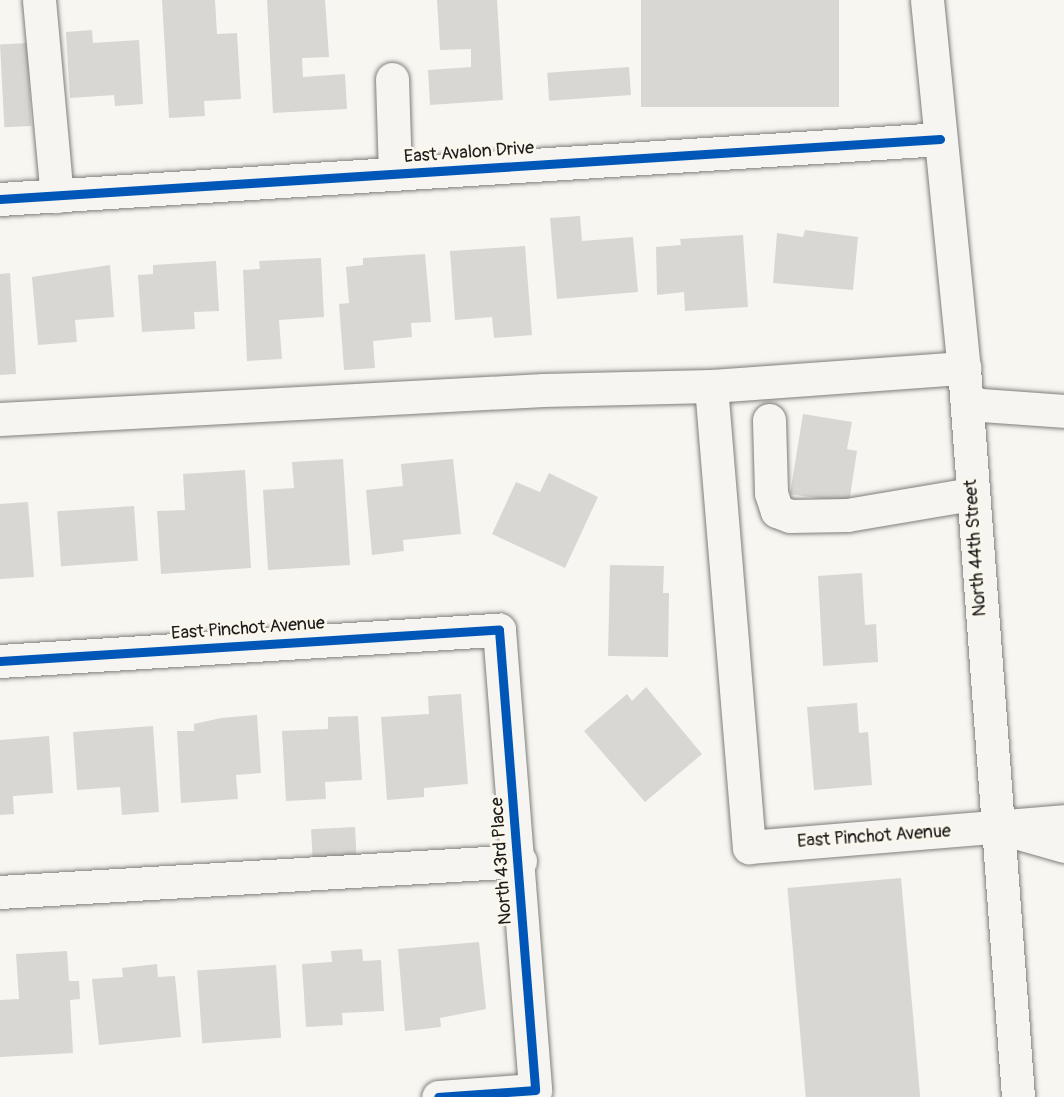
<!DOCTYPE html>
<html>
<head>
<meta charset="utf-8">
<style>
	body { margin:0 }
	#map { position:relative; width:1064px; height:1097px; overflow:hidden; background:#f8f6f0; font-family:Pangolin,sans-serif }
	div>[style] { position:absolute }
	.building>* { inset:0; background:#d9d7d3; transform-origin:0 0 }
	.roads { filter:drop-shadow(0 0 2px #7f7e7b) drop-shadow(0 0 2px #7f7e7b) }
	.minor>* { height:33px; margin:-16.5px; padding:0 16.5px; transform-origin:16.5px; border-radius:16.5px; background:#f6f5f1 }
	.major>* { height:33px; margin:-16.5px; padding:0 16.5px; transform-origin:16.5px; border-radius:16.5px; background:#f6f5f1 }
	.cycleway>* { height:9px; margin:-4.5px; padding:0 4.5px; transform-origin:4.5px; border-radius:4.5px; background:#0057b8 }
	span { translate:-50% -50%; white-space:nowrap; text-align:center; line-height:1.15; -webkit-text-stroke:5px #fbf7ec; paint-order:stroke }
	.street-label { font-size:18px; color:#1c1c1c }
</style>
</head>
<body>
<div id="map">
	<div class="building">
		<div style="clip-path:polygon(162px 0,215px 0,217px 34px,237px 33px,241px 99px,204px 101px,205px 116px,169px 118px)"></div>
		<div style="clip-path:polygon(267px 0,325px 0,329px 57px,302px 58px,303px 77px,345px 74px,347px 109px,273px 113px)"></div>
		<div style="clip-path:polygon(437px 0,497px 0,503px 100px,430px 105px,428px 70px,471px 67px,471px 49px,440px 50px)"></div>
		<div style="left:641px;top:0;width:198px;height:107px"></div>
		<div style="clip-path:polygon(92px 30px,93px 43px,139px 40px,143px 104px,115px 106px,114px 95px,70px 98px,66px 32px)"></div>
		<div style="left:27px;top:43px;width:83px;height:27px;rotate:87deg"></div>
		<div style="left:629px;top:67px;width:28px;height:82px;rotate:86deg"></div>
		<div style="clip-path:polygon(580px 216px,582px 241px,633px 237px,638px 292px,557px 299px,550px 218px)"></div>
		<div style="clip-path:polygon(805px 230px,858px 237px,853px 290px,773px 283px,777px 233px,803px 237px)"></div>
		<div style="clip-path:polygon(743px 235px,748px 307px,685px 311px,684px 292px,657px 295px,656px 247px,681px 245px,680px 239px)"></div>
		<div style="clip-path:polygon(525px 246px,532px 335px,494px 338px,492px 317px,455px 320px,450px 251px)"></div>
		<div style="clip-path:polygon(425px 254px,431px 322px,411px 323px,412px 337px,373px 341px,375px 368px,344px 370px,339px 304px,349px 303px,346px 267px,363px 265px,363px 258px)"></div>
		<div style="clip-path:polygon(321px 258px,324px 317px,279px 320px,282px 359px,247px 361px,243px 270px,260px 269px,259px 261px)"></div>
		<div style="clip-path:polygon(216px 261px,219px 311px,194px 312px,195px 329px,142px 332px,138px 275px,153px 274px,153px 265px)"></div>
		<div style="clip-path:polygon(110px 265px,114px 317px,75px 320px,77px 342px,38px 345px,32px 277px)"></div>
		<div style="clip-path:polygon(10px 273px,16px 374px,0 375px,0 274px)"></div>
		<div style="clip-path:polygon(803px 414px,852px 422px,847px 449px,857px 451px,849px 503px,790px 494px)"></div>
		<div style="clip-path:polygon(343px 459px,350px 565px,268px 570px,263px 490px,294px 488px,292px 462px)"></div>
		<div style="clip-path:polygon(453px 459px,461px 534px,403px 540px,404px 551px,372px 555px,366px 490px,403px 486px,401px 464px)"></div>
		<div style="clip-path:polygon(245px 470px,251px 568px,161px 574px,157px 511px,185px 510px,183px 474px)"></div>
		<div style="clip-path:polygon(549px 473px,598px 497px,565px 568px,492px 534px,516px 482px,540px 492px)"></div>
		<div style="clip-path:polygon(28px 502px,34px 577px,0 579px,0 504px)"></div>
		<div style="left:134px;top:506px;width:55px;height:77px;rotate:86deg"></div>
		<div style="clip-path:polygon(610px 565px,664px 566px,663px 593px,669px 593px,668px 657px,608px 656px)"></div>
		<div style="clip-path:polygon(862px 573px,865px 625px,876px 624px,878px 662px,823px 666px,818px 576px)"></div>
		<div style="clip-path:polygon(646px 687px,702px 754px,645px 802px,584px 731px,627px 694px,632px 701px)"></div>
		<div style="clip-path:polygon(461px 694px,468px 784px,424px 788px,424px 797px,387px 800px,381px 717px,429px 714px,428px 696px)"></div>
		<div style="clip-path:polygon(857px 703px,859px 733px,868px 732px,872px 785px,814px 790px,807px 707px)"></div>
		<div style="clip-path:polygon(257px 715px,261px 773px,236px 775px,238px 799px,181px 803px,177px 731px,194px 731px,194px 724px,221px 718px)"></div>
		<div style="clip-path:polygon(358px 716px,362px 780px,325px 782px,326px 799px,286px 801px,282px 731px,328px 729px,328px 717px)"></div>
		<div style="clip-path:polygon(153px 726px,159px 812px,122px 815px,120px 787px,77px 790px,73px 732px)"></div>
		<div style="clip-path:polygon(49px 736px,53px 793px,13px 796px,14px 814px,0 815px,0 740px)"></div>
		<div style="left:355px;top:827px;width:33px;height:44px;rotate:87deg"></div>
		<div style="left:901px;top:878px;width:220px;height:114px;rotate:85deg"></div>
		<div style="clip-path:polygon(479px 942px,486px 1009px,440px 1018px,441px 1027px,405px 1031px,398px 949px)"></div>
		<div style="clip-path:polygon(362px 949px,363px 961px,381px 960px,384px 1011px,342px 1013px,343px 1025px,306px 1027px,302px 964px,332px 962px,331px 951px)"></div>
		<div style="clip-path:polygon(67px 951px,69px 981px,79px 981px,80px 999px,70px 1000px,73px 1053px,0 1057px,0 1000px,19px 999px,16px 954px)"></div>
		<div style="clip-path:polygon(157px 964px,158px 977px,175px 976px,181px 1037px,99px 1045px,92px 979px,123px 977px,122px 968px)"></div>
		<div style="left:276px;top:965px;width:73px;height:79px;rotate:86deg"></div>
	</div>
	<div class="roads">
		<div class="minor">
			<div style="left:39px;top:0;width:197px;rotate:84.8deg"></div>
			<div style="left:392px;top:79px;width:95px;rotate:88.2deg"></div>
			<div style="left:0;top:199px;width:942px;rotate:-3.65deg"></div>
			<div style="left:711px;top:386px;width:463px;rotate:85.3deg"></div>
			<div style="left:749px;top:847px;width:316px;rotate:-4.7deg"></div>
			<div style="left:967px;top:404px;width:97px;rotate:4.1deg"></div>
			<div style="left:0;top:419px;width:544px;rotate:-3.06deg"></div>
			<div style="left:543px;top:390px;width:168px;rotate:-1.4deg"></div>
			<div style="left:711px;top:386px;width:254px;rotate:-4.1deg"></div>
			<div style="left:769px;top:420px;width:73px;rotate:88.4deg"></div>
			<div style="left:771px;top:493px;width:19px;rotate:72deg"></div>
			<div style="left:777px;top:511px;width:14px;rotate:21deg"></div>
			<div style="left:790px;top:516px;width:57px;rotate:-1deg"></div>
			<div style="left:847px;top:515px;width:126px;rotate:-9.6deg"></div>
			<div style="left:0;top:661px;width:500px;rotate:-3.6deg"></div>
			<div style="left:499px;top:630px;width:461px;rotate:85.5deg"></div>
			<div style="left:535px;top:1090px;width:97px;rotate:175.9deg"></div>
			<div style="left:1015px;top:832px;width:51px;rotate:15.9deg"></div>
			<div style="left:0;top:892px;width:521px;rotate:-3.41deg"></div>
		</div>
		<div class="major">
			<div style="left:927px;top:0;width:370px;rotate:84.3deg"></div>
			<div style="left:964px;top:368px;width:731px;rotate:85.76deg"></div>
		</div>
	</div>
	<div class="cycleway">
		<div style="left:0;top:199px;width:942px;rotate:-3.65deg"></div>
		<div style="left:0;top:661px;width:500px;rotate:-3.6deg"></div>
		<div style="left:499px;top:630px;width:461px;rotate:85.5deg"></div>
		<div style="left:535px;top:1090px;width:97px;rotate:175.9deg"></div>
	</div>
	<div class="street-label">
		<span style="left:469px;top:153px;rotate:-4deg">East Avalon Drive</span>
		<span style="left:976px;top:548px;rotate:-94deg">North 44th Street</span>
		<span style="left:248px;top:629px;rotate:-4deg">East Pinchot Avenue</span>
		<span style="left:874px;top:837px;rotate:-4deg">East Pinchot Avenue</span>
		<span style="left:502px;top:861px;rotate:-94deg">North 43rd Place</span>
	</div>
</div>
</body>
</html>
